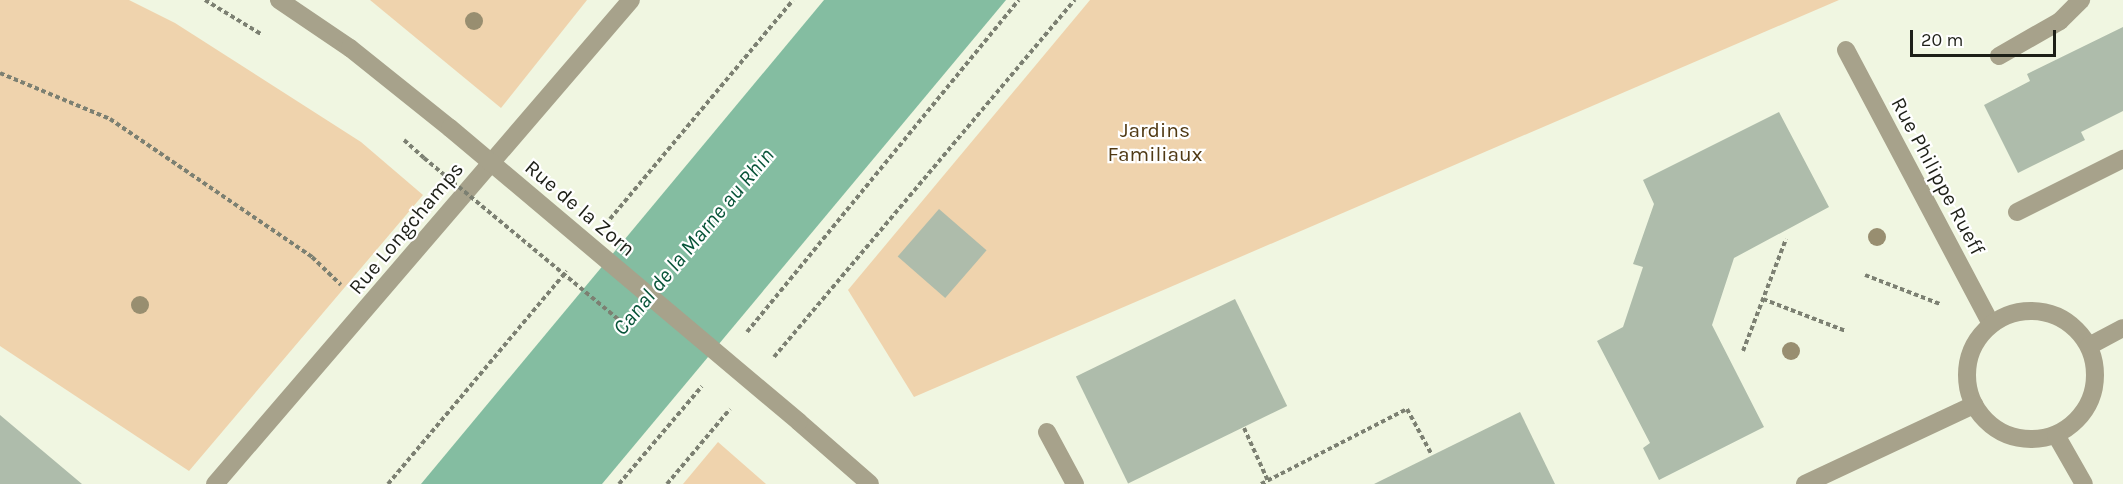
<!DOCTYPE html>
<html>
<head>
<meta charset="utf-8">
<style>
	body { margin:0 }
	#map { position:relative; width:2123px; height:484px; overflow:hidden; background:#f0f6e1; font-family:Karla,sans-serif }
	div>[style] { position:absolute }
	.green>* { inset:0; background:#efd3ad }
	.water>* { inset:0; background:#84bda1 }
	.building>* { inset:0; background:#aebcab; transform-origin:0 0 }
	.path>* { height:4px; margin-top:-2px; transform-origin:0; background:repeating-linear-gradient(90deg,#7c8072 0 4.5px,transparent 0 7.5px) }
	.minor>* { height:18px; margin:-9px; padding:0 9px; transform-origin:9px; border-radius:9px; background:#a7a28b }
	.minor>.ring { margin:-9px; padding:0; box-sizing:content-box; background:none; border:18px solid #a7a28b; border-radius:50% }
	.path-bridge>* { height:4px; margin-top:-2px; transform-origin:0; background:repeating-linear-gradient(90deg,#7c8072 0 4.5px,transparent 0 7.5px) }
	.minor-bridge>* { height:18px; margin:-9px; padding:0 9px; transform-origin:9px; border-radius:9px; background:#a7a28b }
	.trees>* { width:18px; height:18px; margin:-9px; border-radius:50%; background:#988e70 }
	span { translate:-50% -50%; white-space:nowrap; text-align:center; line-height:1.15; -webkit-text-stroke:4.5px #fff; paint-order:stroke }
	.park-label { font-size:21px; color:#503913 }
	.street-label { font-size:21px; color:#1d1f17 }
	.water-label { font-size:22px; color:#085439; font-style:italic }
	.scale { position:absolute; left:1910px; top:30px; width:146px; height:27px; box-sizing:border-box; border:3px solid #1d1f17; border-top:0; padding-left:8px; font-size:18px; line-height:21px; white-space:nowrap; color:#1d1f17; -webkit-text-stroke:4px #fff; paint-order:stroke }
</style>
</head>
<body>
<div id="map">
	<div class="green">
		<div style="clip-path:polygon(0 0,129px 0,175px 23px,361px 142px,423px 195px,189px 471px,0 346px)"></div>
		<div style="clip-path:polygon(370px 0,587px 0,501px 108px)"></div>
		<div style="clip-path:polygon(1090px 0,1839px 0,914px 397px,848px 290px)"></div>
		<div style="clip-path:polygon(718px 442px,766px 484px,683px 484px)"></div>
	</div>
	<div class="water">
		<div style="clip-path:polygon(824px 0,1006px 0,602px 484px,421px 484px)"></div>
	</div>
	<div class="building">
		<div style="clip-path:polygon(2123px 27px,2123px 111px,2081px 132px,2085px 140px,2018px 173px,1984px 105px,2030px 81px,2027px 74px)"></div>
		<div style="clip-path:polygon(1779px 112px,1829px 207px,1734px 258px,1712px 325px,1764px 427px,1659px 480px,1643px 448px,1650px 443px,1597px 341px,1623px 327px,1643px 267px,1633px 264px,1654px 204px,1643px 180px)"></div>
		<div style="left:939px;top:209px;width:63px;height:63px;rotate:41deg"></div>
		<div style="left:1235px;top:299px;width:119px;height:177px;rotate:64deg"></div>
		<div style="clip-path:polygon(1520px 412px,1555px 484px,1374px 484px)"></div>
		<div style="clip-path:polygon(0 415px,82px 484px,0 484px)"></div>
	</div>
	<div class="path">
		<div style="left:205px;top:0;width:66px;rotate:31.3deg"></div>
		<div style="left:0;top:73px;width:119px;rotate:22.7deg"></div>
		<div style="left:110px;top:119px;width:245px;rotate:34.3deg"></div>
		<div style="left:312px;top:257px;width:40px;rotate:44deg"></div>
		<div style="left:404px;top:140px;width:27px;rotate:42deg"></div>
		<div style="left:610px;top:219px;width:285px;rotate:-50.1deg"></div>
		<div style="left:1865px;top:275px;width:80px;rotate:21.1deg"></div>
		<div style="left:1763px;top:299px;width:89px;rotate:21.1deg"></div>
		<div style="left:747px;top:332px;width:429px;rotate:-50.7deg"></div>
		<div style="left:1743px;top:351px;width:120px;rotate:-69deg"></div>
		<div style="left:774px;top:357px;width:467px;rotate:-49.9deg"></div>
		<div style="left:1244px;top:428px;width:58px;rotate:65.6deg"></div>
		<div style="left:388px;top:484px;width:278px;rotate:-50deg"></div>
		<div style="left:619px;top:484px;width:128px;rotate:-49.7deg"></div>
		<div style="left:667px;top:484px;width:98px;rotate:-50deg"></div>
		<div style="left:1261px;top:484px;width:164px;rotate:-27.2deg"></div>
		<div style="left:1407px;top:409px;width:52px;rotate:61.5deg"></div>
	</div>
	<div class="minor">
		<div style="left:279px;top:0;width:86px;rotate:34.1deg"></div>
		<div style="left:350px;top:48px;width:128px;rotate:38.7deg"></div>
		<div style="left:1846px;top:50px;width:310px;rotate:62.1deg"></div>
		<div style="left:1999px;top:56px;width:70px;rotate:-29.8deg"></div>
		<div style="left:2060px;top:21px;width:30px;rotate:-45deg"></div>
		<div style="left:2017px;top:212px;width:119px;rotate:-26.6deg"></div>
		<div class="ring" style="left:1967px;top:311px;width:110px;height:110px"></div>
		<div style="left:2089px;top:346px;width:38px;rotate:-28deg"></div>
		<div style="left:799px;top:422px;width:94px;rotate:41.1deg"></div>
		<div style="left:1047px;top:432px;width:59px;rotate:61.7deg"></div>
		<div style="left:2056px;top:435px;width:56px;rotate:60.3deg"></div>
		<div style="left:215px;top:484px;width:638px;rotate:-49.32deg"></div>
		<div style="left:1805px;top:484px;width:187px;rotate:-25.1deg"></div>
	</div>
	<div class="path-bridge">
		<div style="left:424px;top:158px;width:263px;rotate:39.7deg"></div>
	</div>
	<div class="minor-bridge">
		<div style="left:450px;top:128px;width:456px;rotate:40.1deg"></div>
	</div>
	<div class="trees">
		<div style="left:474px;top:21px"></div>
		<div style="left:1877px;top:237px"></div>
		<div style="left:140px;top:305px"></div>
		<div style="left:1791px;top:351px"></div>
	</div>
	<div class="park-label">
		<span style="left:1155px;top:142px">Jardins<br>Familiaux</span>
	</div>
	<div class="street-label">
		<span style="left:1938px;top:176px;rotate:62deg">Rue Philippe Rueff</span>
		<span style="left:580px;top:208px;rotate:40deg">Rue de la Zorn</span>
		<span style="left:406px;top:228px;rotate:-50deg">Rue Longchamps</span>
	</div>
	<div class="water-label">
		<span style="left:694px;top:242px;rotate:-50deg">Canal de la Marne au Rhin</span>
	</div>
	<div class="scale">20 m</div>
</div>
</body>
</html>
